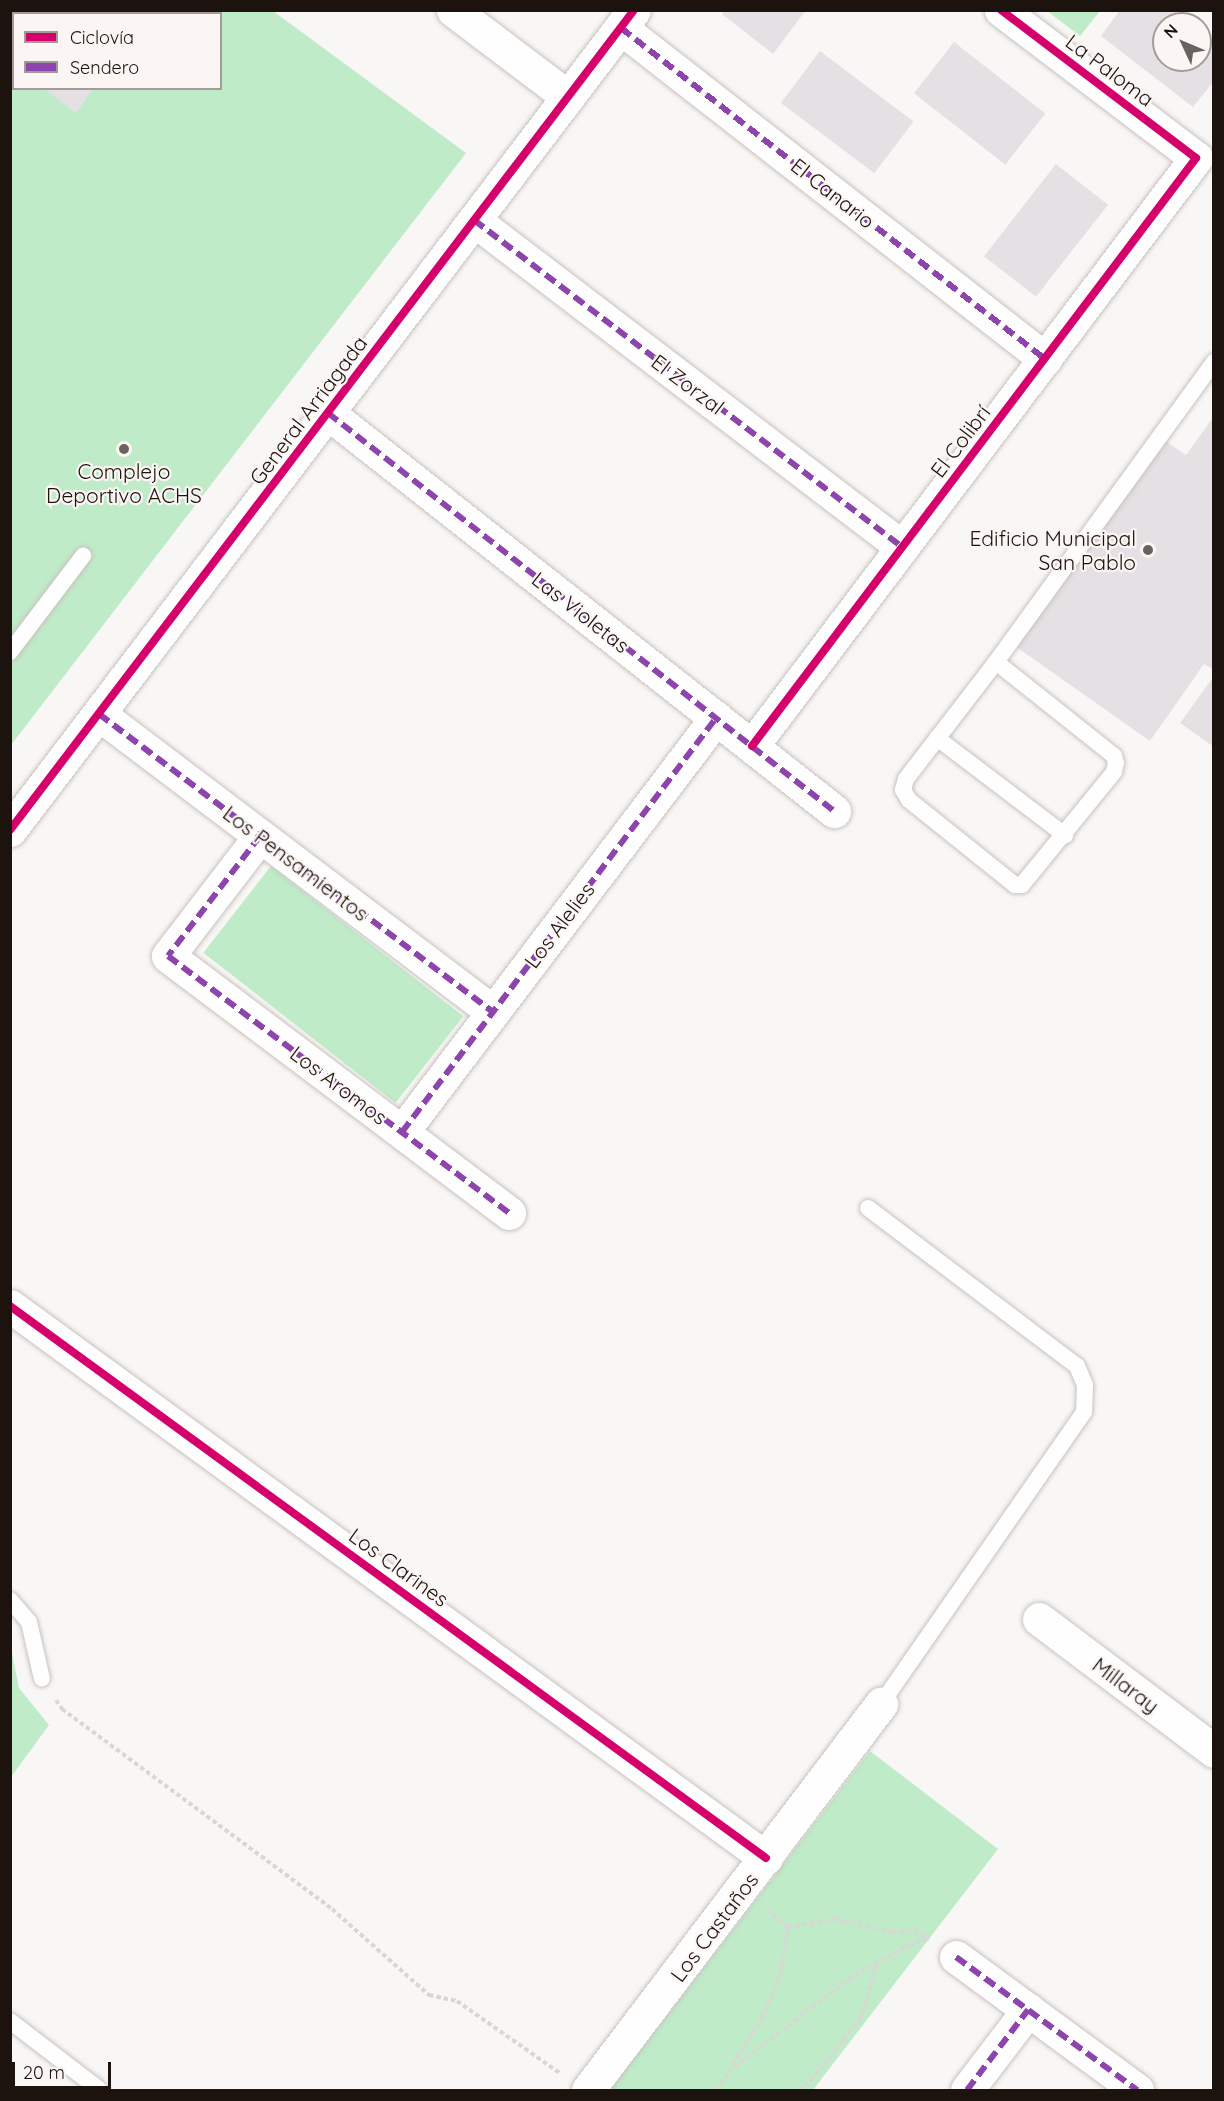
<!DOCTYPE html>
<html>
<head>
<meta charset="utf-8">
<style>
	body { margin:0 }
	#map { position:relative; width:1224px; height:2101px; overflow:hidden; background:#f9f7f5; font-family:Quicksand,sans-serif }
	div>[style] { position:absolute }
	.green>* { inset:0; background:#bfebc8; transform-origin:0 0 }
	.building>* { inset:0; background:#e5e0e3; transform-origin:0 0 }
	.path>* { height:4px; margin-top:-2px; transform-origin:0; background:repeating-linear-gradient(90deg,#d8d7d6 0 4.5px,transparent 0 7.5px) }
	.roads { filter:drop-shadow(0 0 2px #c8c2bf) drop-shadow(0 0 2px #c8c2bf) }
	.service>* { height:16px; margin:-8px; padding:0 8px; transform-origin:8px; border-radius:8px; background:#fefefe }
	.minor>* { height:33px; margin:-16.5px; padding:0 16.5px; transform-origin:16.5px; border-radius:16.5px; background:#fefefe }
	.tertiary>* { height:33px; margin:-16.5px; padding:0 16.5px; transform-origin:16.5px; border-radius:16.5px; background:#fefefe }
	.quiet>* { height:6px; margin-top:-3px; transform-origin:0; background:repeating-linear-gradient(90deg,#8e44ad 0 12px,transparent 0 18px) }
	.cycleway>* { height:8px; margin:-4px; padding:0 4px; transform-origin:4px; border-radius:4px; background:#d6006c }
	.dots>* { width:16px; height:16px; translate:-50% -50%; box-sizing:border-box; border:3px solid #fbf6f3; border-radius:50% }
	span { translate:-50% -50%; white-space:nowrap; text-align:center; line-height:1.15; -webkit-text-stroke:4.5px #fbf6f3; paint-order:stroke }
	.street-label { font-size:21px; color:#1c130f }
	.poi-label { font-size:21px; color:#1c130f }
	.right { translate:-100% -50%; text-align:right }
	.frame { position:absolute; inset:0; border:12px solid #1c130f; pointer-events:none }
	.legend { position:absolute; left:12px; top:12px; width:210px; height:78px; box-sizing:border-box; background:#fbf6f3; border:2px solid #a29b98; margin:0; padding:8px 10px; list-style:none; font-size:18px; color:#1c130f }
	.legend li { display:flex; align-items:center; gap:12px; height:30px }
	.legend b { width:30px; border:2px solid #a29b98 }
	.north { position:absolute; left:1152px; top:12px; width:60px; height:60px; box-sizing:border-box; background:#fbf6f3; border:2px solid #a29b98; border-radius:50%; rotate:314deg; font-size:16px; font-weight:700; line-height:24px; text-align:center; color:#1c130f }
	.north::after { content:''; display:block; margin:auto; width:21px; height:27px; background:#696360; clip-path:polygon(50% 0,100% 100%,50% 72%,0 100%) }
	.scale { position:absolute; left:12px; top:2062px; width:99px; height:27px; box-sizing:border-box; border:3px solid #1c130f; border-top:0; padding-left:8px; font-size:18px; line-height:21px; white-space:nowrap; color:#1c130f; -webkit-text-stroke:4px #fbf6f3; paint-order:stroke }
</style>
</head>
<body>
<div id="map">
	<div class="green">
		<div style="clip-path:polygon(evenodd,11px 11px,273px 11px,466px 153px,11px 745px,11px 11px,14px 14px,220px 14px,220px 88px,14px 88px,14px 14px)"></div>
		<div style="clip-path:polygon(1047px 11px,1100px 11px,1080px 36px)"></div>
		<div style="left:271px;top:866px;width:244px;height:110px;rotate:38deg"></div>
		<div style="clip-path:polygon(10px 1643px,19px 1688px,49px 1725px,11px 1777px)"></div>
		<div style="clip-path:polygon(870px 1751px,998px 1849px,813px 2090px,610px 2090px)"></div>
	</div>
	<div class="building">
		<div style="clip-path:polygon(724px 10px,806px 10px,773px 54px,722px 14px)"></div>
		<div style="clip-path:polygon(1120px 10px,1175px 10px,1192px 24px,1164px 24px,1164px 60px,1200px 60px,1200px 30px,1214px 41px,1214px 81px,1193px 107px,1101px 36px)"></div>
		<div style="left:954px;top:42px;width:116px;height:65px;rotate:38deg"></div>
		<div style="left:820px;top:51px;width:117px;height:65px;rotate:37deg"></div>
		<div style="clip-path:polygon(43px 88px,94px 88px,76px 113px)"></div>
		<div style="left:1056px;top:164px;width:66px;height:117px;rotate:38deg"></div>
		<div style="clip-path:polygon(1214px 416px,1214px 670px,1204px 664px,1150px 741px,1015px 646px,1162px 439px,1186px 455px)"></div>
		<div style="clip-path:polygon(1214px 676px,1214px 747px,1180px 723px)"></div>
	</div>
	<div class="path">
		<div style="left:56px;top:1700px;width:11px;rotate:56deg"></div>
		<div style="left:62px;top:1709px;width:336px;rotate:36.5deg"></div>
		<div style="left:332px;top:1909px;width:130px;rotate:41.6deg"></div>
		<div style="left:429px;top:1995px;width:29px;rotate:12deg"></div>
		<div style="left:457px;top:2001px;width:126px;rotate:35deg"></div>
		<div style="left:788px;top:1927px;width:50px;rotate:-9.3deg"></div>
		<div style="left:837px;top:1919px;width:57px;rotate:13.3deg"></div>
		<div style="left:892px;top:1932px;width:23px;rotate:-5deg"></div>
		<div style="left:915px;top:1930px;width:17px;rotate:33deg"></div>
		<div style="left:735px;top:2067px;width:143px;rotate:-37.9deg"></div>
		<div style="left:848px;top:1979px;width:70px;rotate:-29.1deg"></div>
		<div style="left:909px;top:1945px;width:20px;rotate:-18deg"></div>
		<div style="left:717px;top:2090px;width:85px;rotate:-58deg"></div>
		<div style="left:762px;top:2018px;width:48px;rotate:-66.6deg"></div>
		<div style="left:781px;top:1974px;width:48px;rotate:-81.5deg"></div>
		<div style="left:788px;top:1927px;width:28px;rotate:-141deg"></div>
		<div style="left:798px;top:2090px;width:16px;rotate:-35deg"></div>
		<div style="left:811px;top:2081px;width:79px;rotate:-51.7deg"></div>
		<div style="left:860px;top:2019px;width:60px;rotate:-72.5deg"></div>
	</div>
	<div class="roads">
		<div class="service">
			<div style="left:10px;top:652px;width:121px;rotate:-52.8deg"></div>
			<div style="left:996px;top:662px;width:151px;rotate:38.5deg"></div>
			<div style="left:1114px;top:756px;width:7px;rotate:74deg"></div>
			<div style="left:1116px;top:763px;width:9px;rotate:103deg"></div>
			<div style="left:1114px;top:772px;width:146px;rotate:129.2deg"></div>
			<div style="left:1022px;top:885px;width:7px;rotate:180deg"></div>
			<div style="left:1015px;top:885px;width:136px;rotate:-141.3deg"></div>
			<div style="left:909px;top:800px;width:12px;rotate:-121deg"></div>
			<div style="left:903px;top:790px;width:11px;rotate:-75deg"></div>
			<div style="left:906px;top:779px;width:148px;rotate:-52.4deg"></div>
			<div style="left:996px;top:662px;width:371px;rotate:-54deg"></div>
			<div style="left:937px;top:738px;width:161px;rotate:37.2deg"></div>
			<div style="left:868px;top:1208px;width:262px;rotate:37.1deg"></div>
			<div style="left:1077px;top:1366px;width:21px;rotate:67deg"></div>
			<div style="left:1085px;top:1385px;width:27px;rotate:92deg"></div>
			<div style="left:1084px;top:1412px;width:356px;rotate:124.8deg"></div>
			<div style="left:10px;top:1600px;width:29px;rotate:49deg"></div>
			<div style="left:29px;top:1622px;width:58px;rotate:77.2deg"></div>
			<div style="left:10px;top:2021px;width:113px;rotate:37.5deg"></div>
		</div>
		<div class="minor">
			<div style="left:453px;top:10px;width:144px;rotate:37.1deg"></div>
			<div style="left:621px;top:28px;width:538px;rotate:37.98deg"></div>
			<div style="left:474px;top:220px;width:539px;rotate:37.38deg"></div>
			<div style="left:328px;top:413px;width:644px;rotate:38.19deg"></div>
			<div style="left:99px;top:714px;width:494px;rotate:37.1deg"></div>
			<div style="left:752px;top:746px;width:737px;rotate:-52.94deg"></div>
			<div style="left:1196px;top:158px;width:245px;rotate:-142.8deg"></div>
			<div style="left:260px;top:836px;width:151px;rotate:127.5deg"></div>
			<div style="left:168px;top:956px;width:427px;rotate:37deg"></div>
			<div style="left:402px;top:1132px;width:520px;rotate:-52.82deg"></div>
			<div style="left:10px;top:1306px;width:936px;rotate:36.14deg"></div>
			<div style="left:1039px;top:1619px;width:219px;rotate:37deg"></div>
			<div style="left:956px;top:1957px;width:225px;rotate:36.3deg"></div>
			<div style="left:588px;top:2090px;width:485px;rotate:-52.8deg"></div>
			<div style="left:967px;top:2090px;width:101px;rotate:-52.7deg"></div>
		</div>
		<div class="tertiary">
			<div style="left:10px;top:830px;width:1030px;rotate:-52.73deg"></div>
		</div>
	</div>
	<div class="quiet">
		<div style="left:621px;top:28px;width:538px;rotate:37.98deg"></div>
		<div style="left:474px;top:220px;width:539px;rotate:37.38deg"></div>
		<div style="left:328px;top:413px;width:644px;rotate:38.19deg"></div>
		<div style="left:99px;top:714px;width:494px;rotate:37.1deg"></div>
		<div style="left:260px;top:836px;width:151px;rotate:127.5deg"></div>
		<div style="left:168px;top:956px;width:427px;rotate:37deg"></div>
		<div style="left:402px;top:1132px;width:520px;rotate:-52.82deg"></div>
		<div style="left:956px;top:1957px;width:225px;rotate:36.3deg"></div>
		<div style="left:967px;top:2090px;width:101px;rotate:-52.7deg"></div>
	</div>
	<div class="cycleway">
		<div style="left:752px;top:746px;width:737px;rotate:-52.94deg"></div>
		<div style="left:1196px;top:158px;width:245px;rotate:-142.8deg"></div>
		<div style="left:10px;top:830px;width:1030px;rotate:-52.73deg"></div>
		<div style="left:10px;top:1306px;width:936px;rotate:36.14deg"></div>
	</div>
	<div class="dots">
		<div style="left:124px;top:449px;background:#696360"></div>
		<div style="left:1148px;top:550px;background:#696360"></div>
	</div>
	<div class="street-label">
		<span style="left:1110px;top:70px;rotate:37deg">La Paloma</span>
		<span style="left:833px;top:193px;rotate:38deg">El Canario</span>
		<span style="left:688px;top:384px;rotate:37deg">El Zorzal</span>
		<span style="left:308px;top:410px;rotate:-53deg">General Arriagada</span>
		<span style="left:960px;top:441px;rotate:-53deg">El Colibrí</span>
		<span style="left:581px;top:612px;rotate:38deg">Las Violetas</span>
		<span style="left:296px;top:863px;rotate:37deg">Los Pensamientos</span>
		<span style="left:559px;top:925px;rotate:-53deg">Los Alelies</span>
		<span style="left:339px;top:1085px;rotate:37deg">Los Aromos</span>
		<span style="left:399px;top:1567px;rotate:36deg">Los Clarines</span>
		<span style="left:1126px;top:1685px;rotate:37deg">Millaray</span>
		<span style="left:714px;top:1927px;rotate:-53deg">Los Castaños</span>
	</div>
	<div class="poi-label">
		<span style="left:124px;top:483px">Complejo<br>Deportivo ACHS</span>
		<span class="right" style="left:1136px;top:550px">Edificio Municipal<br>San Pablo</span>
	</div>
	<div class="frame"></div>
	<ul class="legend">
	<li><b style="height:8px;background:#d6006c"></b>Ciclovía</li>
	<li><b style="height:8px;background:#8e44ad"></b>Sendero</li>
	</ul>
	<div class="north">N</div>
	<div class="scale">20 m</div>
</div>
</body>
</html>
